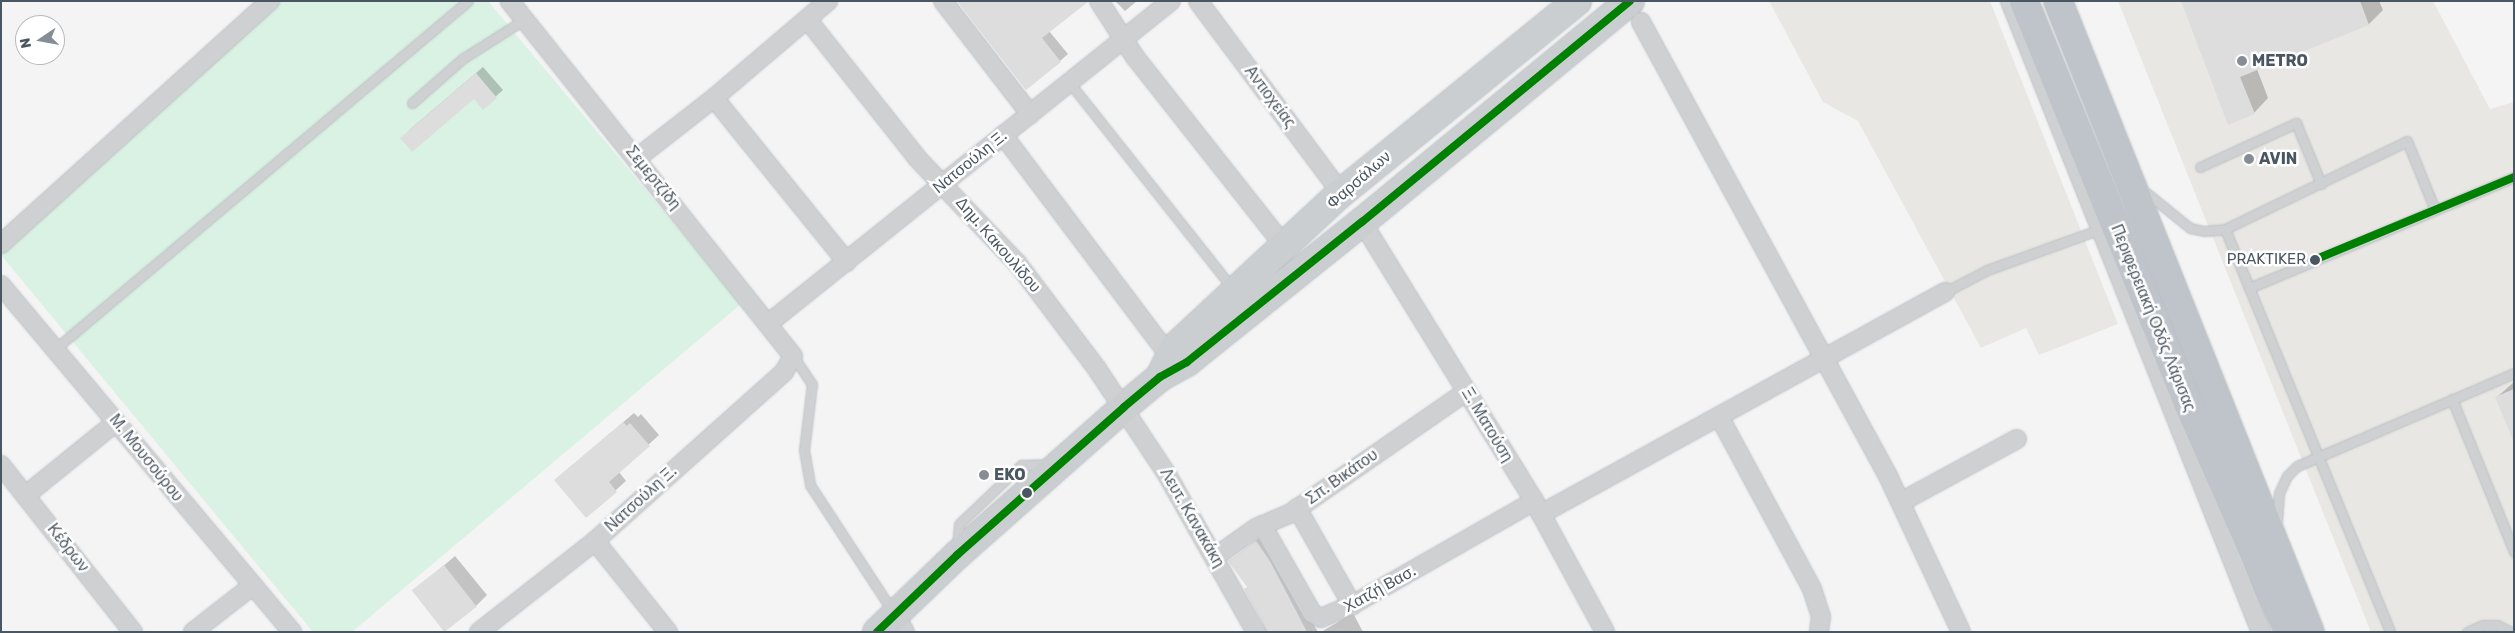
<!DOCTYPE html>
<html>
<head>
<meta charset="utf-8">
<style>
	body { margin:0 }
	#map { position:relative; width:2515px; height:633px; overflow:hidden; background:#f4f4f4; font-family:Rubik,sans-serif }
	div>[style] { position:absolute }
	.commercial>* { inset:0; background:#e8e7e3 }
	.green>* { inset:0; background:#d9f2e3 }
	.shadow>* { inset:0; background:#0003 }
	.building>* { inset:0; background:#ddddde; transform-origin:0 0 }
	.roads { filter:drop-shadow(0 0 1px #b9bec3) drop-shadow(0 0 1px #b9bec3) }
	.lane>* { height:9px; margin:-4.5px; padding:0 4.5px; transform-origin:4.5px; border-radius:4.5px; background:#ced0d2 }
	.street>* { height:18px; margin:-9px; padding:0 9px; transform-origin:9px; border-radius:9px; background:#ced0d2 }
	.primary>* { height:28px; margin:-14px; padding:0 14px; transform-origin:14px; border-radius:14px; background:#caced1 }
	.highway>* { height:28px; margin:-14px; padding:0 14px; transform-origin:14px; border-radius:14px; background:#bec4c9 }
	.bus-1>* { height:8px; margin:-4px; padding:0 4px; transform-origin:4px; border-radius:4px; background:#008000 }
	.dots>* { width:14px; height:14px; translate:-50% -50%; box-sizing:border-box; border:2px solid #fff; border-radius:50% }
	span { translate:-50% -50%; white-space:nowrap; text-align:center; line-height:1.15; -webkit-text-stroke:5px #fff; paint-order:stroke }
	.bus-label { font-size:15px; color:#4a5661 }
	.right { translate:-100% -50%; text-align:right }
	.poi-label { font-size:16px; color:#4a5661; font-weight:700 }
	.left { translate:0 -50%; text-align:left }
	.street-label { font-size:16px; color:#4a5661 }
	.frame { position:absolute; inset:0; border:2px solid #4a5661; pointer-events:none }
	.north { position:absolute; left:15px; top:15px; width:50px; height:50px; box-sizing:border-box; background:#fff; border:1px solid #b7bbc0; border-radius:50%; rotate:258deg; font-size:14px; font-weight:700; line-height:20px; text-align:center; color:#4a5661 }
	.north::after { content:''; display:block; margin:auto; width:18px; height:22px; background:#868d94; clip-path:polygon(50% 0,100% 100%,50% 72%,0 100%) }
</style>
</head>
<body>
<div id="map">
	<div class="commercial">
		<div style="clip-path:polygon(1769px 1px,1990px 1px,2118px 324px,2039px 355px,2026px 328px,1981px 348px,1858px 121px,1823px 102px)"></div>
		<div style="clip-path:polygon(2118px 1px,2433px 1px,2490px 109px,2514px 102px,2514px 632px,2371px 632px)"></div>
	</div>
	<div class="green">
		<div style="clip-path:polygon(272px 1px,488px 1px,741px 304px,352px 632px,313px 632px,1px 255px,1px 231px)"></div>
	</div>
	<div class="shadow">
		<div style="clip-path:polygon(961px 1px,1049px 31px,1068px 54px,1060px 61px)"></div>
		<div style="clip-path:polygon(1115px 1px,1137px 1px,1125px 11px)"></div>
		<div style="clip-path:polygon(2183px 1px,2379px 1px,2383px 10px,2369px 24px,2257px 69px,2268px 98px,2254px 113px)"></div>
		<div style="clip-path:polygon(483px 67px,503px 90px,483px 108px,474px 97px,408px 131px)"></div>
		<div style="clip-path:polygon(2514px 382px,2514px 438px,2497px 397px)"></div>
		<div style="clip-path:polygon(634px 413px,638px 417px,641px 414px,659px 435px,619px 472px,626px 481px,587px 516px,555px 480px)"></div>
		<div style="clip-path:polygon(1264px 534px,1318px 632px,1266px 632px,1248px 587px,1230px 561px)"></div>
		<div style="clip-path:polygon(455px 556px,487px 595px,476px 606px,414px 591px)"></div>
		<div style="clip-path:polygon(1353px 613px,1363px 632px,1321px 632px)"></div>
	</div>
	<div class="building">
		<div style="clip-path:polygon(957px 1px,1088px 1px,1088px 2px,1042px 38px,1061px 62px,1026px 90px)"></div>
		<div style="clip-path:polygon(2181px 1px,2360px 1px,2369px 25px,2240px 77px,2255px 114px,2228px 125px)"></div>
		<div style="clip-path:polygon(476px 73px,497px 98px,483px 110px,474px 99px,412px 152px,400px 138px)"></div>
		<div style="clip-path:polygon(2514px 389px,2514px 440px,2513px 440px,2495px 397px)"></div>
		<div style="clip-path:polygon(623px 422px,627px 426px,630px 423px,650px 446px,609px 482px,617px 492px,586px 518px,554px 480px)"></div>
		<div style="clip-path:polygon(1256px 541px,1270px 561px,1307px 632px,1267px 632px,1244px 589px,1247px 587px,1228px 561px)"></div>
		<div style="left:444px;top:565px;width:53px;height:41px;rotate:52deg"></div>
	</div>
	<div class="roads">
		<div class="lane">
			<div style="left:1069px;top:82px;width:264px;rotate:51.6deg"></div>
			<div style="left:412px;top:103px;width:67px;rotate:-41.3deg"></div>
			<div style="left:462px;top:59px;width:75px;rotate:-32.4deg"></div>
			<div style="left:2200px;top:167px;width:106px;rotate:-24.6deg"></div>
			<div style="left:2296px;top:123px;width:66px;rotate:67.7deg"></div>
			<div style="left:2143px;top:190px;width:60px;rotate:39deg"></div>
			<div style="left:2190px;top:228px;width:14px;rotate:12deg"></div>
			<div style="left:2204px;top:231px;width:21px;rotate:-5deg"></div>
			<div style="left:2225px;top:229px;width:202px;rotate:-25.8deg"></div>
			<div style="left:2407px;top:141px;width:74px;rotate:67.9deg"></div>
			<div style="left:2225px;top:229px;width:435px;rotate:67.7deg"></div>
			<div style="left:2249px;top:288px;width:287px;rotate:-22.7deg"></div>
			<div style="left:1945px;top:292px;width:47px;rotate:-27.6deg"></div>
			<div style="left:1987px;top:270px;width:120px;rotate:-19.9deg"></div>
			<div style="left:55px;top:349px;width:540px;rotate:-40.12deg"></div>
			<div style="left:793px;top:356px;width:34px;rotate:56deg"></div>
			<div style="left:812px;top:384px;width:66px;rotate:96.9deg"></div>
			<div style="left:804px;top:450px;width:36px;rotate:80deg"></div>
			<div style="left:810px;top:485px;width:152px;rotate:56.8deg"></div>
			<div style="left:2452px;top:399px;width:165px;rotate:67.9deg"></div>
			<div style="left:2277px;top:522px;width:29px;rotate:-86deg"></div>
			<div style="left:2279px;top:493px;width:19px;rotate:-65deg"></div>
			<div style="left:2287px;top:476px;width:14px;rotate:-45deg"></div>
			<div style="left:2297px;top:466px;width:236px;rotate:-23.2deg"></div>
			<div style="left:957px;top:547px;width:23px;rotate:-85deg"></div>
			<div style="left:959px;top:524px;width:86px;rotate:-43.6deg"></div>
			<div style="left:1021px;top:465px;width:29px;rotate:-2deg"></div>
			<div style="left:2467px;top:632px;width:17px;rotate:-24deg"></div>
			<div style="left:2483px;top:625px;width:14px"></div>
			<div style="left:2497px;top:625px;width:16px;rotate:27deg"></div>
		</div>
		<div class="street">
			<div style="left:943px;top:1px;width:143px;rotate:52.4deg"></div>
			<div style="left:1099px;top:1px;width:67px;rotate:57.3deg"></div>
			<div style="left:1135px;top:57px;width:242px;rotate:51.7deg"></div>
			<div style="left:1198px;top:1px;width:239px;rotate:53.3deg"></div>
			<div style="left:2010px;top:1px;width:679px;rotate:68.31deg"></div>
			<div style="left:807px;top:19px;width:177px;rotate:51.6deg"></div>
			<div style="left:917px;top:158px;width:146px;rotate:46.4deg"></div>
			<div style="left:1018px;top:264px;width:131px;rotate:53deg"></div>
			<div style="left:1097px;top:369px;width:125px;rotate:56.4deg"></div>
			<div style="left:1166px;top:473px;width:183px;rotate:60.5deg"></div>
			<div style="left:1641px;top:22px;width:517px;rotate:61.45deg"></div>
			<div style="left:1888px;top:476px;width:172px;rotate:64.9deg"></div>
			<div style="left:714px;top:98px;width:211px;rotate:51deg"></div>
			<div style="left:1003px;top:135px;width:276px;rotate:53deg"></div>
			<div style="left:637px;top:158px;width:98px;rotate:-37.9deg"></div>
			<div style="left:714px;top:98px;width:150px;rotate:-40.4deg"></div>
			<div style="left:1362px;top:222px;width:328px;rotate:58.3deg"></div>
			<div style="left:1534px;top:501px;width:149px;rotate:61.5deg"></div>
			<div style="left:1px;top:244px;width:363px;rotate:-42.1deg"></div>
			<div style="left:1px;top:285px;width:453px;rotate:50deg"></div>
			<div style="left:769px;top:323px;width:515px;rotate:-38.69deg"></div>
			<div style="left:1720px;top:418px;width:194px;rotate:61.7deg"></div>
			<div style="left:1812px;top:589px;width:29px;rotate:72deg"></div>
			<div style="left:1821px;top:617px;width:15px;rotate:98deg"></div>
			<div style="left:1px;top:465px;width:213px;rotate:51.7deg"></div>
			<div style="left:26px;top:495px;width:116px;rotate:-39deg"></div>
			<div style="left:1901px;top:502px;width:132px;rotate:-28.5deg"></div>
			<div style="left:1297px;top:508px;width:112px;rotate:60.4deg"></div>
			<div style="left:1541px;top:514px;width:461px;rotate:-28.8deg"></div>
			<div style="left:1262px;top:525px;width:101px;rotate:60.4deg"></div>
			<div style="left:1312px;top:613px;width:10px;rotate:29deg"></div>
			<div style="left:1321px;top:618px;width:34px;rotate:-23deg"></div>
			<div style="left:1352px;top:605px;width:210px;rotate:-29.7deg"></div>
			<div style="left:595px;top:541px;width:117px;rotate:51.3deg"></div>
			<div style="left:1215px;top:557px;width:50px;rotate:-35.3deg"></div>
			<div style="left:1256px;top:528px;width:38px;rotate:-23deg"></div>
			<div style="left:1291px;top:513px;width:214px;rotate:-34.7deg"></div>
			<div style="left:895px;top:615px;width:20px;rotate:60deg"></div>
			<div style="left:193px;top:632px;width:75px;rotate:-37.9deg"></div>
			<div style="left:479px;top:632px;width:147px;rotate:-38.1deg"></div>
			<div style="left:595px;top:541px;width:254px;rotate:-41.8deg"></div>
			<div style="left:784px;top:372px;width:18px;rotate:-61deg"></div>
			<div style="left:793px;top:356px;width:454px;rotate:-128.6deg"></div>
		</div>
		<div class="primary">
			<div style="left:1160px;top:377px;width:32px;rotate:-64deg"></div>
			<div style="left:1174px;top:348px;width:228px;rotate:-42.9deg"></div>
			<div style="left:1341px;top:193px;width:304px;rotate:-39.1deg"></div>
			<div style="left:877px;top:632px;width:111px;rotate:-43.9deg"></div>
			<div style="left:957px;top:555px;width:223px;rotate:-41.5deg"></div>
			<div style="left:1124px;top:407px;width:47px;rotate:-39.8deg"></div>
			<div style="left:1160px;top:377px;width:31px;rotate:-29deg"></div>
			<div style="left:1187px;top:362px;width:224px;rotate:-38.7deg"></div>
			<div style="left:1362px;top:222px;width:347px;rotate:-39.5deg"></div>
		</div>
		<div class="highway">
			<div style="left:2024px;top:1px;width:434px;rotate:67.8deg"></div>
			<div style="left:2188px;top:403px;width:250px;rotate:66.2deg"></div>
			<div style="left:2058px;top:1px;width:679px;rotate:68.23deg"></div>
		</div>
	</div>
	<div class="bus-1">
		<div style="left:2314px;top:260px;width:217px;rotate:-22.5deg"></div>
		<div style="left:877px;top:632px;width:111px;rotate:-43.9deg"></div>
		<div style="left:957px;top:555px;width:223px;rotate:-41.5deg"></div>
		<div style="left:1124px;top:407px;width:47px;rotate:-39.8deg"></div>
		<div style="left:1160px;top:377px;width:31px;rotate:-29deg"></div>
		<div style="left:1187px;top:362px;width:224px;rotate:-38.7deg"></div>
		<div style="left:1362px;top:222px;width:347px;rotate:-39.5deg"></div>
	</div>
	<div class="dots">
		<div style="left:2242px;top:61px;background:#868d94"></div>
		<div style="left:2249px;top:159px;background:#868d94"></div>
		<div style="left:2315px;top:260px;background:#4a5661"></div>
		<div style="left:984px;top:475px;background:#868d94"></div>
		<div style="left:1027px;top:493px;background:#4a5661"></div>
	</div>
	<div class="bus-label">
		<span class="right" style="left:2306px;top:260px">PRAKTIKER</span>
	</div>
	<div class="poi-label">
		<span class="left" style="left:2252px;top:61px">METRO</span>
		<span class="left" style="left:2259px;top:159px">AVIN</span>
		<span class="left" style="left:994px;top:475px">EKO</span>
	</div>
	<div class="street-label">
		<span style="left:1270px;top:97px;rotate:53deg">Αντιοχείας</span>
		<span style="left:970px;top:162px;rotate:-39deg">Νατσούλη Ξ.</span>
		<span style="left:653px;top:178px;rotate:51deg">Σεμερτζίδη</span>
		<span style="left:1359px;top:180px;rotate:-41deg">Φαρσάλων</span>
		<span style="left:998px;top:245px;rotate:49deg">Δημ. Κακουλίδου</span>
		<span style="left:2153px;top:318px;rotate:68deg">Περιφερειακή Οδός Λάρισας</span>
		<span style="left:1487px;top:425px;rotate:59deg">Ξ. Ματούση</span>
		<span style="left:146px;top:458px;rotate:51deg">Μ. Μουσούρου</span>
		<span style="left:1342px;top:477px;rotate:-35deg">Σπ. Βικάτου</span>
		<span style="left:641px;top:499px;rotate:-42deg">Νατσούλη Ξ.</span>
		<span style="left:1192px;top:518px;rotate:60deg">Λευτ. Κανακάκη</span>
		<span style="left:68px;top:548px;rotate:52deg">Κέδρων</span>
		<span style="left:1380px;top:589px;rotate:-29deg">Χατζή Βασ.</span>
	</div>
	<div class="frame"></div>
	<div class="north">N</div>
</div>
</body>
</html>
